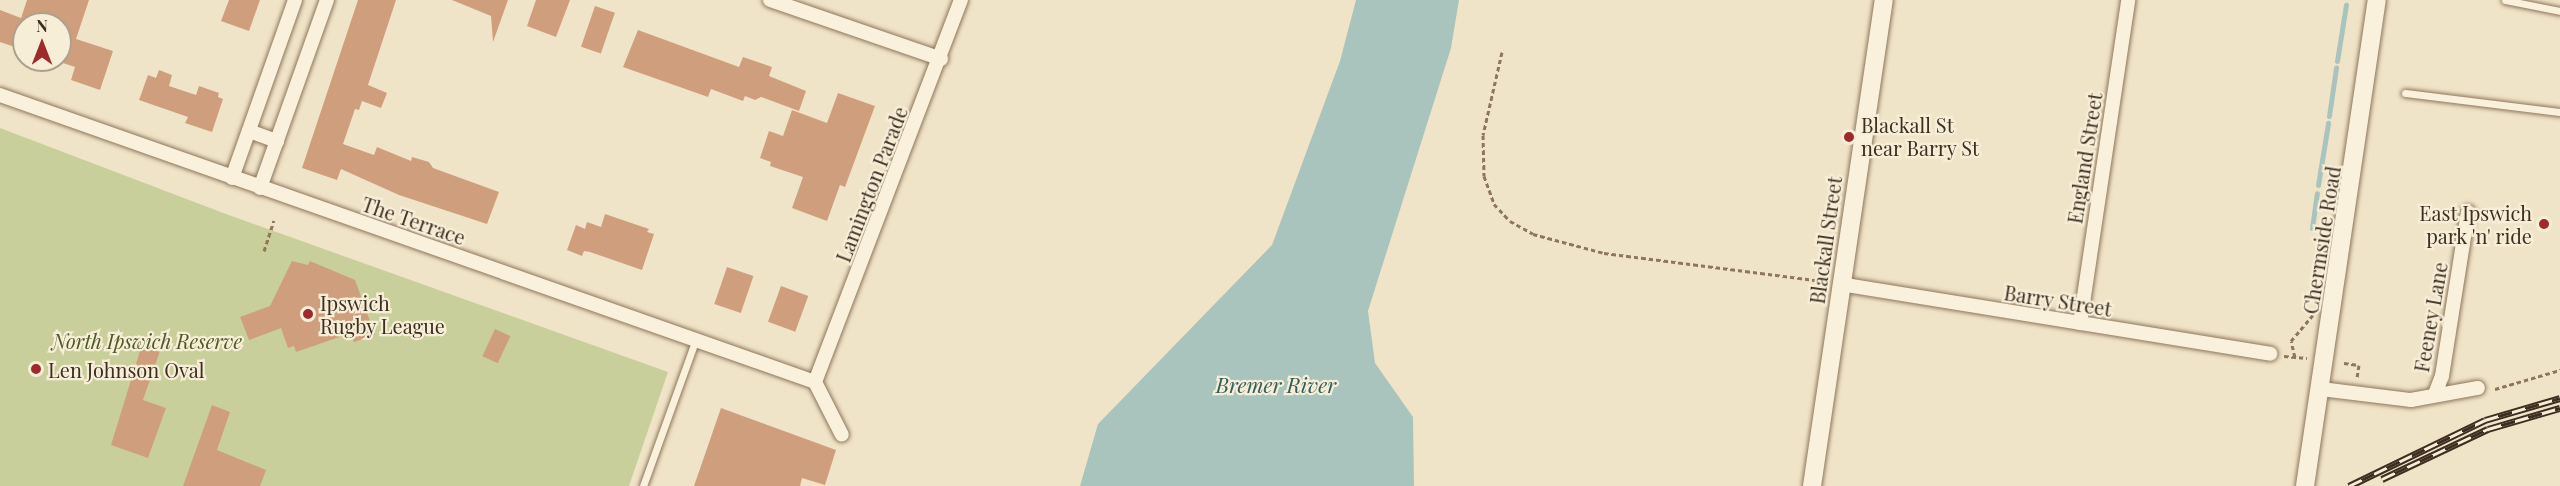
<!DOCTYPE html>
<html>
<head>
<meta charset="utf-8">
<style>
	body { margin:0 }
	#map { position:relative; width:2560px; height:486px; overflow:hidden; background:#f0e4c8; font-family:"Playfair Display",serif }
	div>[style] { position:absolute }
	.green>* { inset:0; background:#c9cf9b }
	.water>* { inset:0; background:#a9c4bc }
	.stream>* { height:5px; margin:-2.5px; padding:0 2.5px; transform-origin:2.5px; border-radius:2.5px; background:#a9c4bc }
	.building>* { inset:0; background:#cf9f7d; transform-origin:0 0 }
	.path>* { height:3px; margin-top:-1.5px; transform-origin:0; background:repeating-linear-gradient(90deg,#8d765c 0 4.5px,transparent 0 7.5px) }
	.roads { filter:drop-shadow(0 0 2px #8d765c) drop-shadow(0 0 2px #8d765c) }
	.service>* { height:7px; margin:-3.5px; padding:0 3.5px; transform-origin:3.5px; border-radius:3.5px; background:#faf1dc }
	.minor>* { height:14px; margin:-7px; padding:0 7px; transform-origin:7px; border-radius:7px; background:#faf1dc }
	.tertiary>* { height:18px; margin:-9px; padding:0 9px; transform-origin:9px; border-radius:9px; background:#faf1dc }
	.rail>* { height:7px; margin-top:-3.5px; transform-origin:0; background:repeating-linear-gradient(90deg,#f7eed8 0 14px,#3d2e20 0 28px); box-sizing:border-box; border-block:2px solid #3d2e20 }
	.dots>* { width:16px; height:16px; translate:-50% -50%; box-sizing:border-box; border:3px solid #f7eed8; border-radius:50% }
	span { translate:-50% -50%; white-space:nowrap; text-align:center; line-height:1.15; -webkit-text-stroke:4.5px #f7eed8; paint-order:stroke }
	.poi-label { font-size:20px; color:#3d2e20 }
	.left { translate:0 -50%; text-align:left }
	.right { translate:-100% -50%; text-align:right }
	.street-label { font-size:20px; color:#3d2e20 }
	.park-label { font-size:20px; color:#4d5a26; font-style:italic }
	.water-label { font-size:21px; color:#2f5d5a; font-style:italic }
	.north { position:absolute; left:12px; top:12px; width:60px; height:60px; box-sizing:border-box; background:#f7eed8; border:2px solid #ada18e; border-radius:50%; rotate:0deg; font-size:16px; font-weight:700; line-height:24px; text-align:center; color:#3d2e20 }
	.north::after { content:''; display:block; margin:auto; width:21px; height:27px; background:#9e2a2b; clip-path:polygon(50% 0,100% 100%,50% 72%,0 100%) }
</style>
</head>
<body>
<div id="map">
	<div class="green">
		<div style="clip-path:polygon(0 128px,226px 214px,668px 372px,629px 486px,0 486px)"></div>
	</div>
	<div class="water">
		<div style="clip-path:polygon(1356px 0,1459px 0,1451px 48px,1368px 311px,1375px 363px,1413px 417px,1414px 486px,1080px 486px,1098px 424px,1272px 245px,1340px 61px)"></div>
	</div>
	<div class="stream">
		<div style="left:2337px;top:61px;width:57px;rotate:-80.9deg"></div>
		<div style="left:2329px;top:116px;width:49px;rotate:-81.7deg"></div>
		<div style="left:2318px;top:185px;width:63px;rotate:-80.8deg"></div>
		<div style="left:2312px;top:228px;width:35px;rotate:-82deg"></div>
	</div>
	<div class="building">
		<div style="clip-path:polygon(27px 0,89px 0,76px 39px,113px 51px,100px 90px,71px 80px,75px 67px,60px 62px,60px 24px,24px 24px,24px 50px,0 42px,0 10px,21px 18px)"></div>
		<div style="clip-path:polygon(229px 0,260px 0,249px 31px,221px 21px)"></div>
		<div style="clip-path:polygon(358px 0,396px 0,368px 85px,387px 93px,381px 108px,362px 101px,359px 110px,355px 109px,343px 144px,374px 155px,377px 147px,411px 161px,412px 157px,429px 162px,433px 168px,499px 192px,487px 224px,399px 195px,341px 169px,337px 180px,302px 168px)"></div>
		<div style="clip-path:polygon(452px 0,508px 0,493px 42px,491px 16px)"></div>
		<div style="clip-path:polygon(536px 0,570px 0,556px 37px,527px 26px)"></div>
		<div style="left:595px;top:6px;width:21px;height:43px;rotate:19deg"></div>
		<div style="clip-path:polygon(638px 30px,739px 67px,743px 57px,772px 67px,769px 76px,806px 91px,799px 111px,761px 97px,755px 100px,745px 96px,743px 101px,711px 89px,708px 97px,623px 67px)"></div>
		<div style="clip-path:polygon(159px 70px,172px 75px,169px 86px,196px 95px,199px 86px,219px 93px,218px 97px,223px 99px,212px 132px,185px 123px,188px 117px,139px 100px,148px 75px,156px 78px)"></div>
		<div style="clip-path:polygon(838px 93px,875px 106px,845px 187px,840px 185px,827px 221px,792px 208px,803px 177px,770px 166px,771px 162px,760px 158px,769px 131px,783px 136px,792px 110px,827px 123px)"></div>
		<div style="clip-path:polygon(605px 214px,649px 229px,647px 232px,654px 234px,642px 270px,590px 252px,584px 251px,582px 256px,567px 250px,576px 225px,585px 229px,587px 222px,601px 227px)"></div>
		<div style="clip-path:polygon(292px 261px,308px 265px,310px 261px,355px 280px,375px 335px,354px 342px,351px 333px,296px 352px,294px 346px,288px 348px,281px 328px,249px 340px,240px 317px,270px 306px)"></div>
		<div style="left:727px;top:267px;width:28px;height:39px;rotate:19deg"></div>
		<div style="left:781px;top:286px;width:29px;height:38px;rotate:20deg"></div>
		<div style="left:495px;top:329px;width:17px;height:30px;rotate:25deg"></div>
		<div style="clip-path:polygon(143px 341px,161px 348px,143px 400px,166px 408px,148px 458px,111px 445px)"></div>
		<div style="clip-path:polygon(212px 405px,230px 412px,217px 450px,266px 470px,260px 486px,183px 486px)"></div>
		<div style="clip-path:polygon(721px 408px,836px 450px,825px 485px,802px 478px,800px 486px,694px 486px)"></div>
	</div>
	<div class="path">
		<div style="left:1502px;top:52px;width:85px;rotate:102.9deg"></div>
		<div style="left:1483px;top:135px;width:41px;rotate:88.6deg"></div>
		<div style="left:1484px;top:176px;width:30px;rotate:70deg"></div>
		<div style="left:1494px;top:204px;width:23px;rotate:47deg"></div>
		<div style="left:1510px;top:221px;width:26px;rotate:29deg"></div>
		<div style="left:1533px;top:234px;width:73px;rotate:15deg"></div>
		<div style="left:1604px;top:253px;width:222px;rotate:7.3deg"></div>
		<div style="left:264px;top:251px;width:32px;rotate:-72deg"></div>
		<div style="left:2284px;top:356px;width:23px;rotate:5deg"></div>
		<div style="left:2295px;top:357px;width:16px;rotate:-104deg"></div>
		<div style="left:2291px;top:341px;width:34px;rotate:-50deg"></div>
		<div style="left:2344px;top:363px;width:15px;rotate:8deg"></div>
		<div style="left:2359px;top:365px;width:13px;rotate:99deg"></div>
		<div style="left:2495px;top:389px;width:68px;rotate:-16.3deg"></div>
	</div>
	<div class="roads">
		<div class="service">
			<div style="left:2505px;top:0;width:56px;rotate:11.3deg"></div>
			<div style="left:2405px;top:93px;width:156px;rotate:7deg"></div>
			<div style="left:643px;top:486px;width:156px;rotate:-70.2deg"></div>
		</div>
		<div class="minor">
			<div style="left:770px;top:0;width:181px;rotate:19deg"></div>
			<div style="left:0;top:95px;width:864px;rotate:19.4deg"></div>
			<div style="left:249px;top:131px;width:30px;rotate:20deg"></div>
			<div style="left:232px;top:178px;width:189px;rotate:-70.5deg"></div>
			<div style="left:260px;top:188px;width:200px;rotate:-70.4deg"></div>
			<div style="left:1840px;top:284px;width:436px;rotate:9.2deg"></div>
			<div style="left:2080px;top:323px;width:327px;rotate:-81.5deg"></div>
			<div style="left:815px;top:382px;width:409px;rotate:-69.1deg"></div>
			<div style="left:815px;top:382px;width:59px;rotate:63deg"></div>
			<div style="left:2321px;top:389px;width:91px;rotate:7deg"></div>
			<div style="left:2411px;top:400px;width:68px;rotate:-10.2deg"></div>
			<div style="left:2435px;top:394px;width:19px;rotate:-69deg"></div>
			<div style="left:2442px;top:376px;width:166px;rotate:-81deg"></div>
		</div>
		<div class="tertiary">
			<div style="left:1812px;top:486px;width:491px;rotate:-81.6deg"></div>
			<div style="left:2305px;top:486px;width:491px;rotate:-81.6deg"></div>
		</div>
	</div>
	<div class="rail">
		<div style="left:2382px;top:479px;width:117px;rotate:-25.3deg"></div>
		<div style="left:2488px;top:429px;width:75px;rotate:-16.3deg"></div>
		<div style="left:2349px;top:486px;width:151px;rotate:-25.9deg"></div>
		<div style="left:2485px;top:420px;width:78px;rotate:-16.3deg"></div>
	</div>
	<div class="dots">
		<div style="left:1849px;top:137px;background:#9e2a2b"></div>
		<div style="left:2544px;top:224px;background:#9e2a2b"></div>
		<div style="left:308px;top:314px;background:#9e2a2b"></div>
		<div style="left:36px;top:369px;background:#9e2a2b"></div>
	</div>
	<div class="poi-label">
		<span class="left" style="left:1861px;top:136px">Blackall St<br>near Barry St</span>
		<span class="right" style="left:2532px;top:224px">East Ipswich<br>park 'n' ride</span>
		<span class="left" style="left:320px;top:314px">Ipswich<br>Rugby League</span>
		<span class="left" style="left:48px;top:369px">Len Johnson Oval</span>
	</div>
	<div class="street-label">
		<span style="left:2084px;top:158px;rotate:-81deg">England Street</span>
		<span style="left:871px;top:184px;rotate:-69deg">Lamington Parade</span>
		<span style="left:414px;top:220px;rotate:19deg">The Terrace</span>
		<span style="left:1825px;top:240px;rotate:-82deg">Blackall Street</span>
		<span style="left:2321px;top:240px;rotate:-81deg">Chermside Road</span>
		<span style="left:2058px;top:300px;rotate:9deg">Barry Street</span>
		<span style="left:2430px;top:317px;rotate:-80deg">Feeney Lane</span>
	</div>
	<div class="park-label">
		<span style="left:147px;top:340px">North Ipswich Reserve</span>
	</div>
	<div class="water-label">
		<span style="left:1276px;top:384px">Bremer River</span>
	</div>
	<div class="north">N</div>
</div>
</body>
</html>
